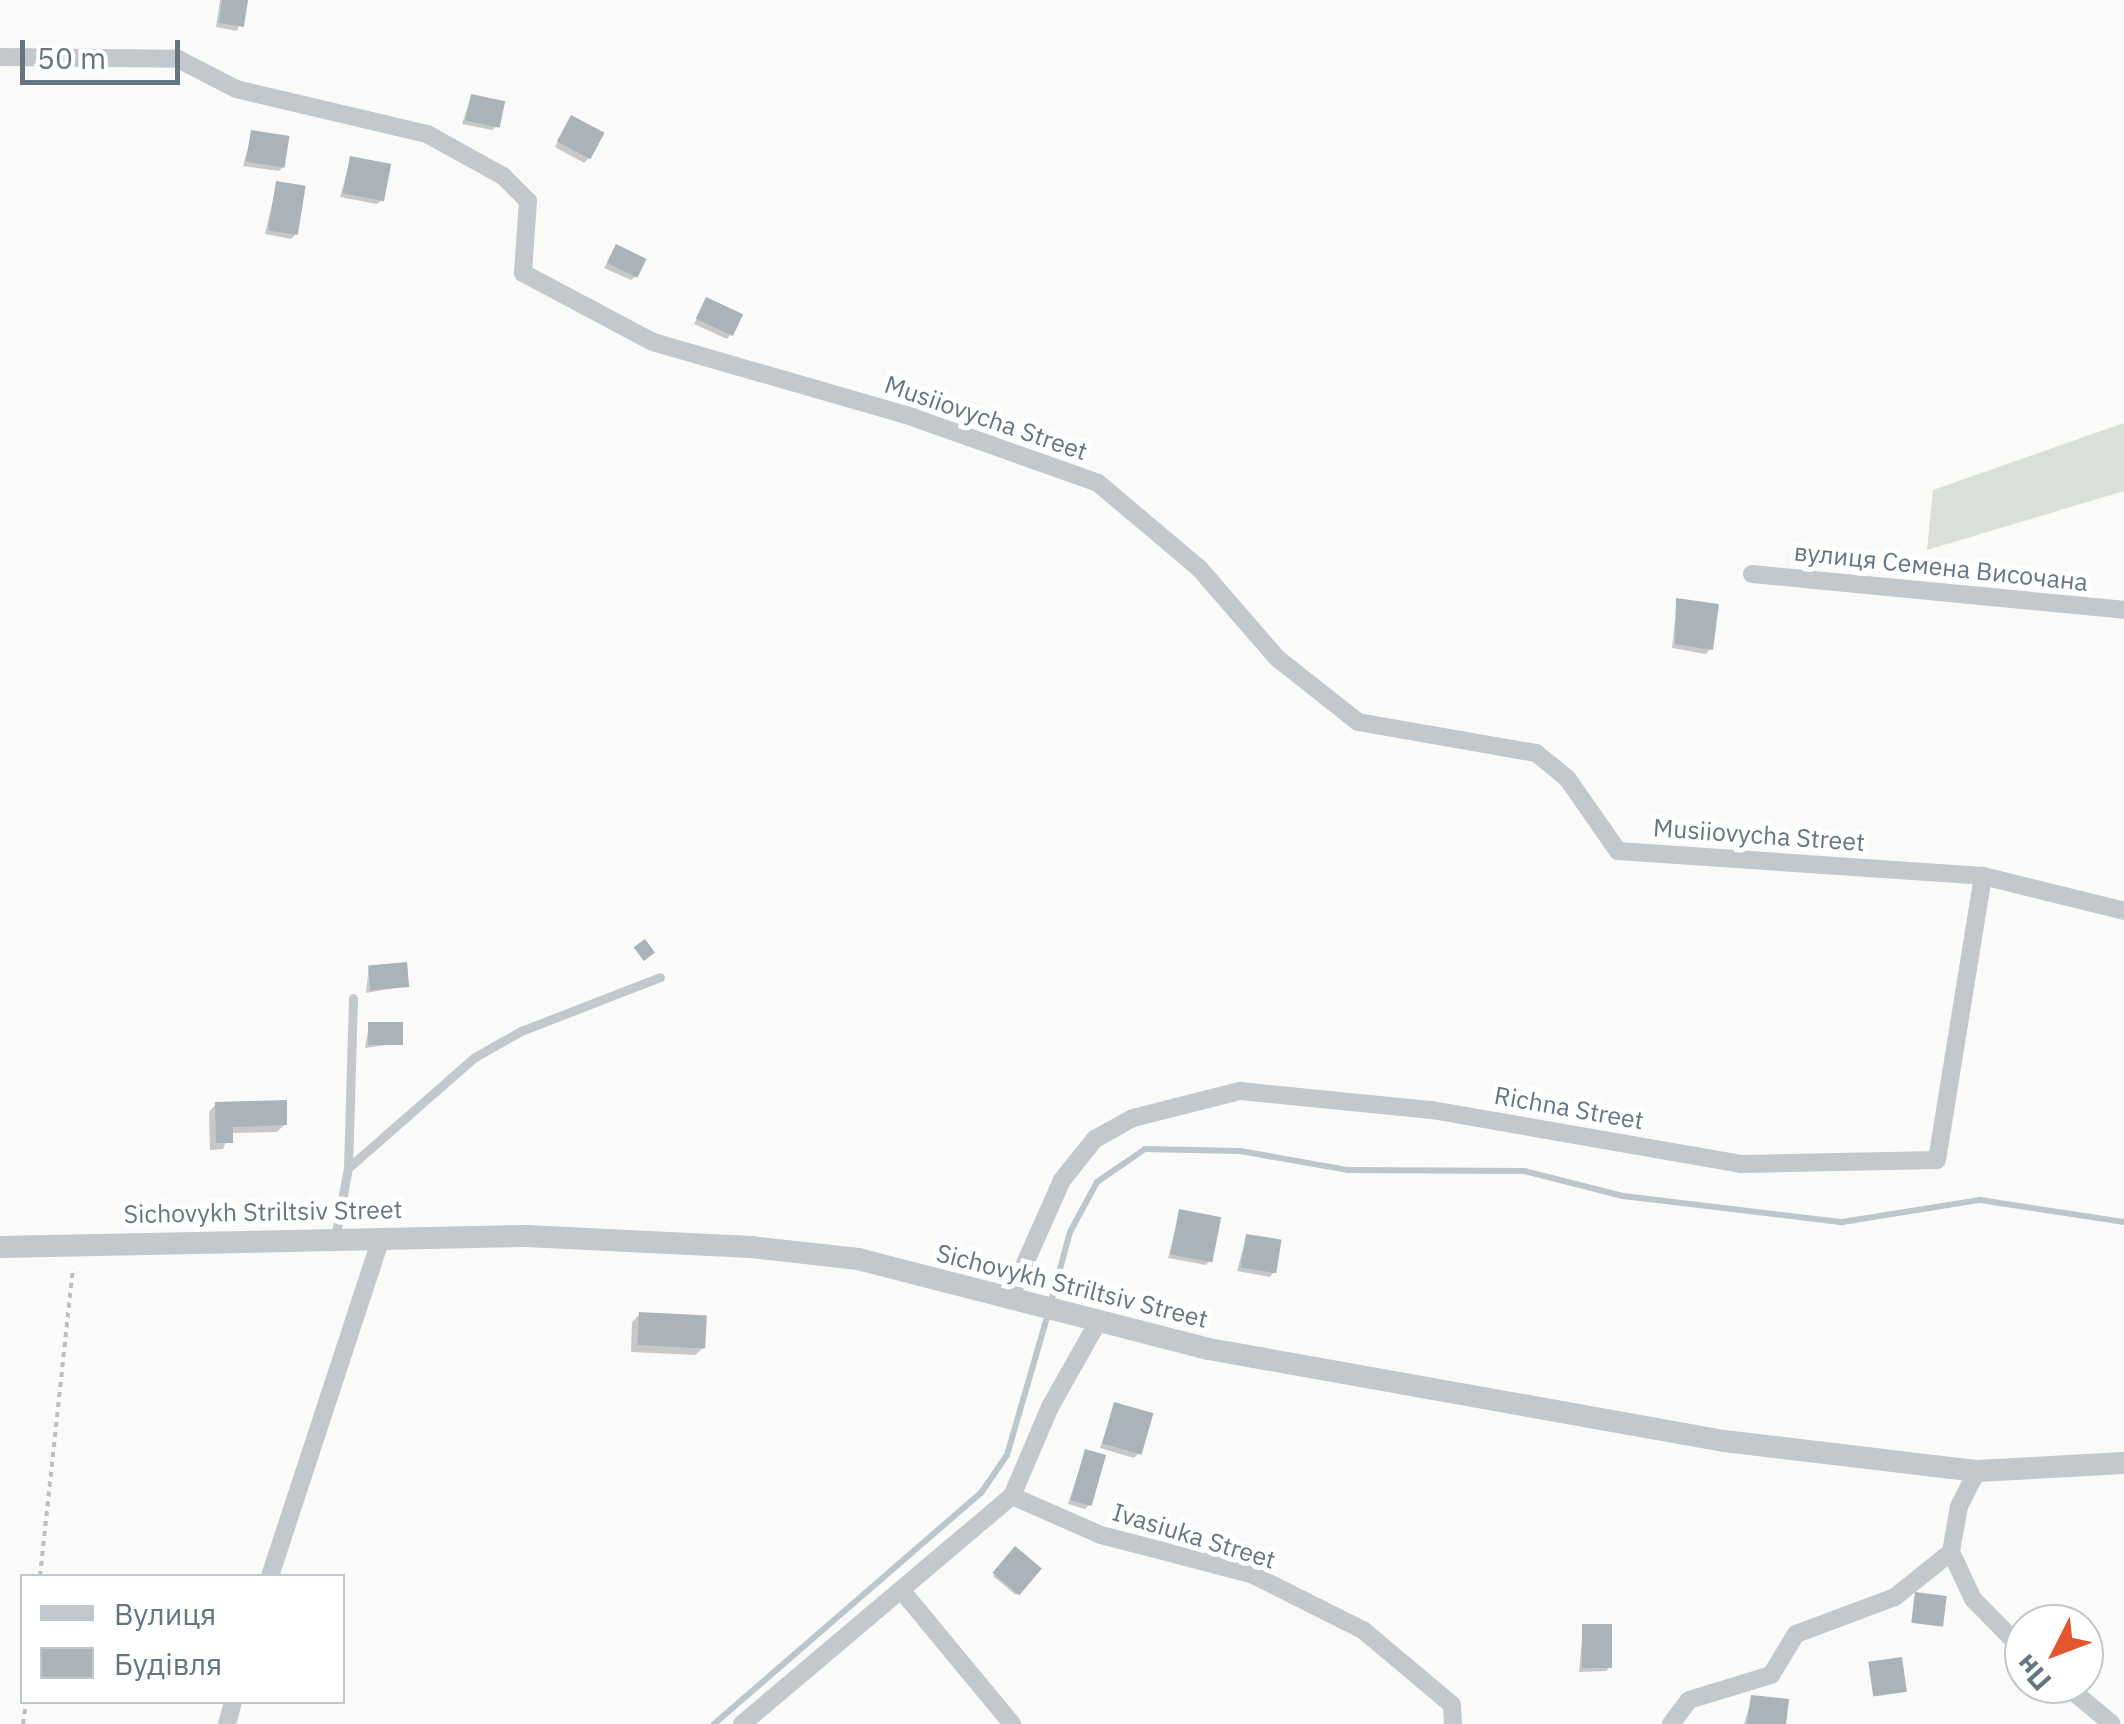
<!DOCTYPE html>
<html>
<head>
<meta charset="utf-8">
<style>
	body { margin:0 }
	#map { position:relative; width:2124px; height:1724px; overflow:hidden; background:#fafaf8; font-family:"IBM Plex Sans",sans-serif }
	div>[style] { position:absolute }
	.green>* { inset:0; background:#dadfd7 }
	.shadow>* { inset:0; background:#0003; transform-origin:0 0 }
	.stream>* { height:6px; margin:-3px; padding:0 3px; transform-origin:3px; border-radius:3px; background:#bbc7cb }
	.building>* { inset:0; background:#aab3b9; transform-origin:0 0 }
	.path>* { height:4px; margin-top:-2px; transform-origin:0; background:repeating-linear-gradient(90deg,#bbbfc2 0 5px,transparent 0 10px) }
	.service>* { height:9px; margin:-4.5px; padding:0 4.5px; transform-origin:4.5px; border-radius:4.5px; background:#c3c8cc }
	.minor>* { height:18px; margin:-9px; padding:0 9px; transform-origin:9px; border-radius:9px; background:#c3c8cc }
	.tertiary>* { height:22px; margin:-11px; padding:0 11px; transform-origin:11px; border-radius:11px; background:#c3c8cc }
	span { translate:-50% -50%; white-space:nowrap; text-align:center; line-height:1.15; -webkit-text-stroke:10px #fff; paint-order:stroke }
	.street-label { font-size:25px; color:#657683 }
	.legend { position:absolute; left:20px; top:1574px; width:325px; height:130px; box-sizing:border-box; background:#fff; border:2px solid #c1c8cd; margin:0; padding:12px 18px; list-style:none; font-size:30px; color:#657683 }
	.legend li { display:flex; align-items:center; gap:20px; height:50px }
	.legend b { width:50px; border:2px solid #c1c8cd }
	.north { position:absolute; left:2004px; top:1604px; width:100px; height:100px; box-sizing:border-box; background:#fff; border:2px solid #c1c8cd; border-radius:50%; rotate:228deg; font-size:28px; font-weight:700; line-height:40px; text-align:center; color:#657683 }
	.north::after { content:''; display:block; margin:auto; width:35px; height:45px; background:#e4572e; clip-path:polygon(50% 0,100% 100%,50% 72%,0 100%) }
	.scale { position:absolute; left:20px; top:40px; width:160px; height:45px; box-sizing:border-box; border:5px solid #657683; border-top:0; padding-left:12px; font-size:30px; line-height:35px; white-space:nowrap; color:#657683; -webkit-text-stroke:8px #fff; paint-order:stroke }
</style>
</head>
<body>
<div id="map">
	<div class="green">
		<div style="clip-path:polygon(2124px 423px,2124px 491px,1927px 550px,1933px 490px)"></div>
	</div>
	<div class="shadow">
		<div style="clip-path:polygon(220px 0,246px 0,237px 31px,216px 27px)"></div>
		<div style="clip-path:polygon(471px 97px,497px 125px,493px 130px,462px 124px)"></div>
		<div style="clip-path:polygon(568px 123px,589px 158px,584px 163px,555px 147px)"></div>
		<div style="clip-path:polygon(252px 133px,283px 167px,279px 171px,243px 166px)"></div>
		<div style="clip-path:polygon(351px 158px,382px 200px,377px 204px,340px 197px)"></div>
		<div style="clip-path:polygon(277px 183px,296px 234px,291px 239px,265px 234px)"></div>
		<div style="clip-path:polygon(616px 247px,636px 276px,631px 280px,604px 268px)"></div>
		<div style="clip-path:polygon(707px 300px,731px 334px,727px 339px,694px 324px)"></div>
		<div style="clip-path:polygon(1677px 600px,1710px 649px,1706px 654px,1672px 648px)"></div>
		<div style="clip-path:polygon(369px 966px,406px 986px,366px 993px)"></div>
		<div style="clip-path:polygon(369px 1025px,401px 1043px,365px 1048px)"></div>
		<div style="clip-path:polygon(216px 1104px,285px 1124px,277px 1132px,230px 1133px,223px 1149px,210px 1150px,209px 1112px)"></div>
		<div style="clip-path:polygon(1180px 1212px,1210px 1260px,1206px 1265px,1168px 1258px)"></div>
		<div style="clip-path:polygon(1246px 1237px,1274px 1272px,1270px 1277px,1237px 1271px)"></div>
		<div style="clip-path:polygon(640px 1314px,703px 1348px,695px 1355px,631px 1352px,632px 1322px)"></div>
		<div style="clip-path:polygon(1115px 1405px,1138px 1454px,1134px 1458px,1100px 1448px)"></div>
		<div style="clip-path:polygon(1085px 1452px,1090px 1504px,1085px 1509px,1068px 1504px)"></div>
		<div style="left:1015px;top:1550px;width:30px;height:34px;rotate:40deg"></div>
		<div style="clip-path:polygon(1583px 1626px,1610px 1667px,1606px 1671px,1579px 1672px)"></div>
		<div style="clip-path:polygon(1752px 1698px,1784px 1724px,1744px 1724px)"></div>
	</div>
	<div class="stream">
		<div style="left:1051px;top:1302px;width:73px;rotate:-74.8deg"></div>
		<div style="left:1070px;top:1232px;width:57px;rotate:-61.6deg"></div>
		<div style="left:1097px;top:1182px;width:58px;rotate:-34.5deg"></div>
		<div style="left:1145px;top:1149px;width:95px;rotate:1.2deg"></div>
		<div style="left:1240px;top:1151px;width:110px;rotate:10deg"></div>
		<div style="left:1348px;top:1170px;width:176px;rotate:0.3deg"></div>
		<div style="left:1524px;top:1171px;width:102px;rotate:14.2deg"></div>
		<div style="left:1623px;top:1196px;width:221px;rotate:6.8deg"></div>
		<div style="left:1842px;top:1222px;width:140px;rotate:-9.1deg"></div>
		<div style="left:1980px;top:1200px;width:146px;rotate:8.7deg"></div>
		<div style="left:714px;top:1724px;width:353px;rotate:-40.9deg"></div>
		<div style="left:981px;top:1493px;width:46px;rotate:-55.6deg"></div>
		<div style="left:1007px;top:1455px;width:147px;rotate:-73.8deg"></div>
	</div>
	<div class="building">
		<div style="clip-path:polygon(222px 0,248px 0,244px 27px,219px 23px)"></div>
		<div style="left:471px;top:94px;width:35px;height:27px;rotate:12deg"></div>
		<div style="left:571px;top:115px;width:38px;height:30px;rotate:28deg"></div>
		<div style="left:251px;top:130px;width:39px;height:32px;rotate:9deg"></div>
		<div style="left:350px;top:156px;width:42px;height:38px;rotate:11deg"></div>
		<div style="left:276px;top:181px;width:30px;height:50px;rotate:9deg"></div>
		<div style="left:616px;top:244px;width:34px;height:21px;rotate:26deg"></div>
		<div style="left:706px;top:297px;width:41px;height:24px;rotate:25deg"></div>
		<div style="clip-path:polygon(1676px 598px,1719px 604px,1713px 650px,1675px 644px)"></div>
		<div style="left:645px;top:939px;width:17px;height:14px;rotate:54deg"></div>
		<div style="left:407px;top:962px;width:25px;height:39px;rotate:85deg"></div>
		<div style="left:368px;top:1022px;width:35px;height:23px"></div>
		<div style="clip-path:polygon(287px 1100px,287px 1125px,233px 1127px,233px 1143px,216px 1143px,215px 1102px)"></div>
		<div style="left:1179px;top:1209px;width:43px;height:46px;rotate:11deg"></div>
		<div style="left:1246px;top:1234px;width:36px;height:34px;rotate:9deg"></div>
		<div style="left:639px;top:1312px;width:68px;height:33px;rotate:3deg"></div>
		<div style="left:1114px;top:1402px;width:41px;height:43px;rotate:16deg"></div>
		<div style="left:1085px;top:1449px;width:22px;height:53px;rotate:16deg"></div>
		<div style="left:1015px;top:1546px;width:35px;height:35px;rotate:40deg"></div>
		<div style="left:1915px;top:1592px;width:32px;height:31px;rotate:7deg"></div>
		<div style="left:1582px;top:1624px;width:30px;height:44px"></div>
		<div style="left:1902px;top:1657px;width:35px;height:34px;rotate:82deg"></div>
		<div style="clip-path:polygon(1751px 1695px,1789px 1699px,1786px 1724px,1747px 1724px)"></div>
	</div>
	<div class="path">
		<div style="left:40px;top:1576px;width:310px;rotate:-83.9deg"></div>
		<div style="left:23px;top:1724px;width:22px;rotate:-82deg"></div>
	</div>
	<div class="service">
		<div style="left:348px;top:1168px;width:169px;rotate:-41.2deg"></div>
		<div style="left:475px;top:1057px;width:53px;rotate:-29.5deg"></div>
		<div style="left:521px;top:1031px;width:149px;rotate:-21.2deg"></div>
		<div style="left:335px;top:1238px;width:71px;rotate:-79.5deg"></div>
		<div style="left:348px;top:1168px;width:170px;rotate:-88.3deg"></div>
	</div>
	<div class="minor">
		<div style="left:0;top:57px;width:178px;rotate:0.6deg"></div>
		<div style="left:178px;top:59px;width:65px;rotate:27.3deg"></div>
		<div style="left:236px;top:89px;width:196px;rotate:13.3deg"></div>
		<div style="left:427px;top:134px;width:87px;rotate:28.9deg"></div>
		<div style="left:503px;top:176px;width:35px;rotate:45deg"></div>
		<div style="left:528px;top:201px;width:72px;rotate:94deg"></div>
		<div style="left:523px;top:273px;width:147px;rotate:28deg"></div>
		<div style="left:653px;top:342px;width:270px;rotate:16.1deg"></div>
		<div style="left:912px;top:417px;width:197px;rotate:19.5deg"></div>
		<div style="left:1098px;top:483px;width:132px;rotate:40.1deg"></div>
		<div style="left:1199px;top:568px;width:119px;rotate:49.1deg"></div>
		<div style="left:1277px;top:658px;width:103px;rotate:38.3deg"></div>
		<div style="left:1358px;top:722px;width:181px;rotate:9.9deg"></div>
		<div style="left:1536px;top:753px;width:40px;rotate:39deg"></div>
		<div style="left:1567px;top:778px;width:89px;rotate:55.1deg"></div>
		<div style="left:1618px;top:851px;width:366px;rotate:3.9deg"></div>
		<div style="left:1983px;top:876px;width:145px;rotate:13.9deg"></div>
		<div style="left:1752px;top:574px;width:374px;rotate:5.5deg"></div>
		<div style="left:1010px;top:1297px;width:128px;rotate:-66deg"></div>
		<div style="left:1062px;top:1180px;width:53px;rotate:-51.2deg"></div>
		<div style="left:1095px;top:1139px;width:43px;rotate:-28.9deg"></div>
		<div style="left:1133px;top:1118px;width:110px;rotate:-14.2deg"></div>
		<div style="left:1240px;top:1091px;width:193px;rotate:5.7deg"></div>
		<div style="left:1432px;top:1110px;width:315px;rotate:9.9deg"></div>
		<div style="left:1742px;top:1164px;width:195px;rotate:-1.2deg"></div>
		<div style="left:1937px;top:1160px;width:288px;rotate:-80.8deg"></div>
		<div style="left:1977px;top:1471px;width:39px;rotate:117deg"></div>
		<div style="left:1959px;top:1506px;width:47px;rotate:99.9deg"></div>
		<div style="left:1951px;top:1552px;width:52px;rotate:64.9deg"></div>
		<div style="left:1973px;top:1599px;width:73px;rotate:45.6deg"></div>
		<div style="left:1012px;top:1496px;width:97px;rotate:23.7deg"></div>
		<div style="left:1101px;top:1535px;width:155px;rotate:14.6deg"></div>
		<div style="left:1251px;top:1574px;width:125px;rotate:26.6deg"></div>
		<div style="left:1363px;top:1630px;width:116px;rotate:40.1deg"></div>
		<div style="left:1452px;top:1705px;width:19px;rotate:87deg"></div>
		<div style="left:270px;top:1576px;width:356px;rotate:-71.8deg"></div>
		<div style="left:902px;top:1591px;width:173px;rotate:50.4deg"></div>
		<div style="left:2064px;top:1684px;width:62px;rotate:39.8deg"></div>
		<div style="left:227px;top:1724px;width:23px;rotate:-75deg"></div>
		<div style="left:742px;top:1724px;width:353px;rotate:-40.2deg"></div>
		<div style="left:1012px;top:1496px;width:97px;rotate:-66.9deg"></div>
		<div style="left:1050px;top:1407px;width:100px;rotate:-60.6deg"></div>
		<div style="left:1671px;top:1724px;width:30px;rotate:-53deg"></div>
		<div style="left:1689px;top:1700px;width:86px;rotate:-17deg"></div>
		<div style="left:1771px;top:1675px;width:48px;rotate:-58.6deg"></div>
		<div style="left:1796px;top:1634px;width:106px;rotate:-20.5deg"></div>
		<div style="left:1895px;top:1597px;width:72px;rotate:-38.8deg"></div>
	</div>
	<div class="tertiary">
		<div style="left:0;top:1247px;width:526px;rotate:-1.2deg"></div>
		<div style="left:526px;top:1236px;width:225px;rotate:2.8deg"></div>
		<div style="left:751px;top:1247px;width:108px;rotate:6.4deg"></div>
		<div style="left:858px;top:1259px;width:362px;rotate:14.4deg"></div>
		<div style="left:1209px;top:1349px;width:523px;rotate:10.13deg"></div>
		<div style="left:1724px;top:1441px;width:255px;rotate:6.8deg"></div>
		<div style="left:1977px;top:1471px;width:147px;rotate:-3.1deg"></div>
	</div>
	<div class="street-label">
		<span style="left:986px;top:418px;rotate:19deg">Musiiovycha Street</span>
		<span style="left:1941px;top:567px;rotate:6deg">вулиця Семена Височана</span>
		<span style="left:1759px;top:835px;rotate:4deg">Musiiovycha Street</span>
		<span style="left:1569px;top:1108px;rotate:10deg">Richna Street</span>
		<span style="left:263px;top:1212px;rotate:-1deg">Sichovykh Striltsiv Street</span>
		<span style="left:1072px;top:1286px;rotate:14deg">Sichovykh Striltsiv Street</span>
		<span style="left:1194px;top:1536px;rotate:17deg">Ivasiuka Street</span>
	</div>
	<ul class="legend">
	<li><b style="height:12px;background:#c3c8cc"></b>Вулиця</li>
	<li><b style="height:28px;background:#aab3b9"></b>Будівля</li>
	</ul>
	<div class="north">Пн</div>
	<div class="scale">50 m</div>
</div>
</body>
</html>
